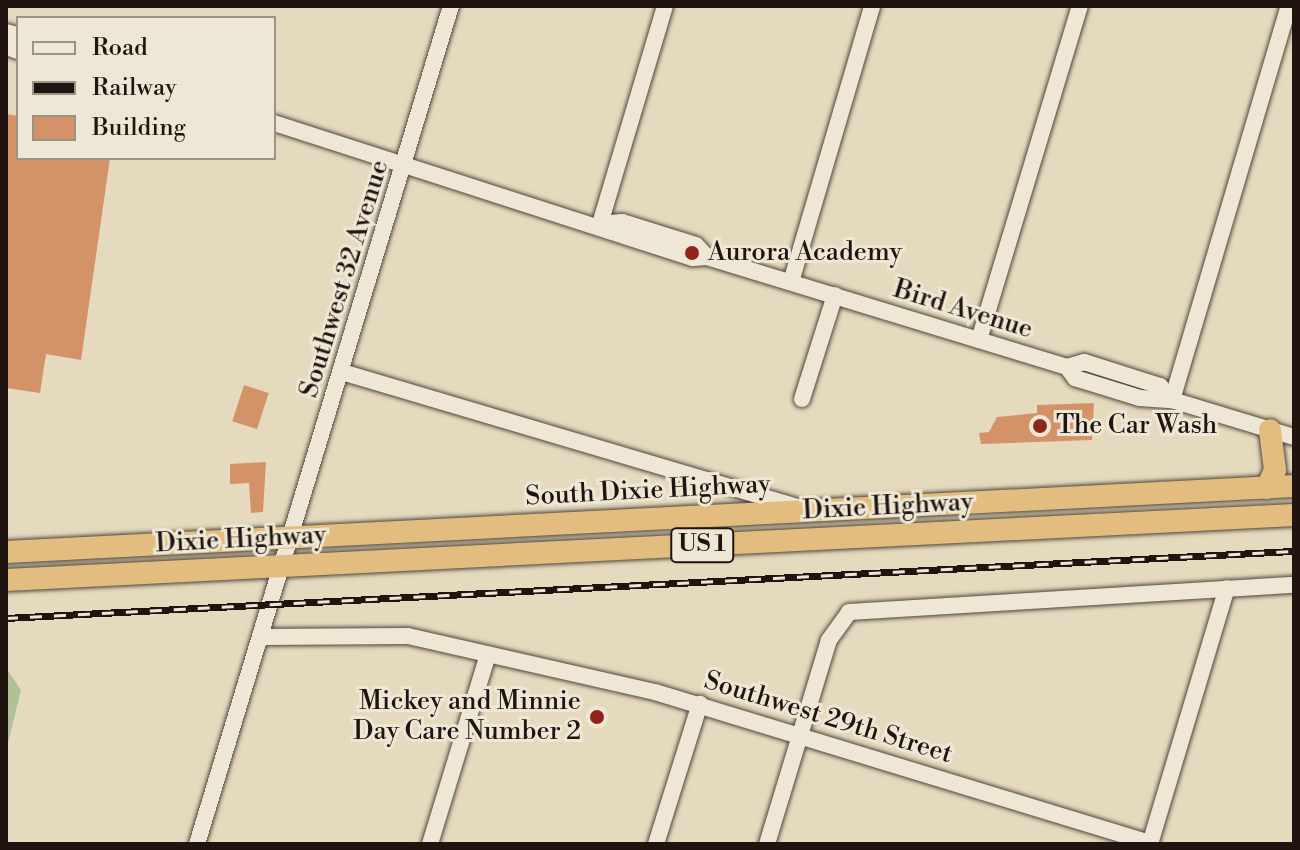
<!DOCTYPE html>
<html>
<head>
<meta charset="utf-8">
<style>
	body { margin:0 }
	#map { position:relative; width:1300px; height:850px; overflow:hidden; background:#e5dabe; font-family:"Libre Bodoni",serif }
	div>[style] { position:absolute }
	.green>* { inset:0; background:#aec197 }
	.building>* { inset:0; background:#d39268; transform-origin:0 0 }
	.roads { filter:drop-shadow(0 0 2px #50463b) drop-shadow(0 0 2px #50463b) }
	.minor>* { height:16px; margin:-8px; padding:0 8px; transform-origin:8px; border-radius:8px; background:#eee7d5 }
	.highway>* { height:22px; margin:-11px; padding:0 11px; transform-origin:11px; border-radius:11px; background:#e2bd7f }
	.rail>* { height:7px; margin-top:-3.5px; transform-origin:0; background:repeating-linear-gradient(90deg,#eee7d5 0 12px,#1f140f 0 24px); box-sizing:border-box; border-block:2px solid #1f140f }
	.dots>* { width:22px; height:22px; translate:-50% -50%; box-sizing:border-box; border:4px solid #eee7d5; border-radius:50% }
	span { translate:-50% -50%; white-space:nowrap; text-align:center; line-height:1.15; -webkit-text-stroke:6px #eee7d5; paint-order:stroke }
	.shield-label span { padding:2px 6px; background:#eee7d5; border:2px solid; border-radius:6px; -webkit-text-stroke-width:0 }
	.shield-label { font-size:24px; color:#1f140f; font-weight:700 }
	.poi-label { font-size:26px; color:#1f140f }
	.left { translate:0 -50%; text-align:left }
	.right { translate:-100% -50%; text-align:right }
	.street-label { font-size:26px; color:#1f140f }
	.frame { position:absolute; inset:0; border:8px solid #1f140f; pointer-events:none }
	.legend { position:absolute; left:16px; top:16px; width:260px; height:144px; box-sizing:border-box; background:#eee7d5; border:2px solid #9b9386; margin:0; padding:10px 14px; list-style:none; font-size:24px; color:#1f140f }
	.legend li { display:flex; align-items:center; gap:16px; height:40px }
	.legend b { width:40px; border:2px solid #9b9386 }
</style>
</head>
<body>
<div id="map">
	<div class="green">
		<div style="clip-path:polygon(6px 668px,21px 690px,6px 751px)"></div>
	</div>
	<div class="building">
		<div style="clip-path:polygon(6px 114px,18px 116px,18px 158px,110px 158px,81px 360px,46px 354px,40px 393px,6px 388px)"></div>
		<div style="left:244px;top:385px;width:26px;height:38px;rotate:18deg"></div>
		<div style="clip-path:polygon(1094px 403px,1092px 440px,981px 444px,979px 433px,989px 432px,997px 417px,1037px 413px,1037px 405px)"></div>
		<div style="clip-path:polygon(266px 462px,263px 512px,251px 513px,249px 483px,230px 484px,230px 464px)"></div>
	</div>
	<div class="roads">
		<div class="minor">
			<div style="left:6px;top:32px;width:12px;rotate:14deg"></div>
			<div style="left:6px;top:47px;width:13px;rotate:18deg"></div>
			<div style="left:274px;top:123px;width:440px;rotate:17.9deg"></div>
			<div style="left:693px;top:258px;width:14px;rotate:-4deg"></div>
			<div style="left:707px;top:257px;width:376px;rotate:17deg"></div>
			<div style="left:1067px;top:367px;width:18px;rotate:-16deg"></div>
			<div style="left:1084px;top:362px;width:80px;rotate:17.5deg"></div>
			<div style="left:1160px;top:386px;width:18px;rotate:49deg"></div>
			<div style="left:600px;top:224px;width:227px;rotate:-73.4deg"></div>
			<div style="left:600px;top:224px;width:22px;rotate:-5deg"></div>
			<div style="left:622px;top:222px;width:77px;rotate:17.3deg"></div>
			<div style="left:696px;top:245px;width:16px;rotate:47deg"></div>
			<div style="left:791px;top:282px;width:288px;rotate:-73.6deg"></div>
			<div style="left:979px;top:340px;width:349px;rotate:-73.2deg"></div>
			<div style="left:1067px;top:367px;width:14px;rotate:54deg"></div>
			<div style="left:1075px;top:378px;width:68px;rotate:17.1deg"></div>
			<div style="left:1140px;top:398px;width:32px;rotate:4deg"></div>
			<div style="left:1172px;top:400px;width:127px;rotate:16.9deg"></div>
			<div style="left:342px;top:372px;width:479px;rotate:16.5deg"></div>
			<div style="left:802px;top:399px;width:109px;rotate:-72.4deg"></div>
			<div style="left:1172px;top:400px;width:411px;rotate:-73.5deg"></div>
			<div style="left:261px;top:637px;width:147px;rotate:-0.4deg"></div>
			<div style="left:408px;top:636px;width:253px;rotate:12.8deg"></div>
			<div style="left:655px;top:692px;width:518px;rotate:16.96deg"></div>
			<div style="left:197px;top:844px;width:876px;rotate:-73.14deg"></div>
			<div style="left:430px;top:844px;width:195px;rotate:-73deg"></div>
			<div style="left:656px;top:844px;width:147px;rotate:-72.6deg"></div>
			<div style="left:767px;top:844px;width:213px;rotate:-73.1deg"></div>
			<div style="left:829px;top:640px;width:34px;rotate:-54deg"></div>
			<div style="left:849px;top:612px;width:446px;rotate:-3.5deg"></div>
			<div style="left:1150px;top:844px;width:267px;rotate:-73.3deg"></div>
		</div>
		<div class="highway">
			<div style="left:1267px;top:488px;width:20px;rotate:-66deg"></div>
			<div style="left:1275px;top:470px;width:40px;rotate:-97.1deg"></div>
			<div style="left:6px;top:552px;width:1290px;rotate:-2.93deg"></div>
			<div style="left:6px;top:580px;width:1290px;rotate:-2.89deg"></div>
		</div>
	</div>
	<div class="rail">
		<div style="left:6px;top:618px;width:1290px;rotate:-2.98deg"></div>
	</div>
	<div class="dots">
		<div style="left:692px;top:253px;background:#8f2418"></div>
		<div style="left:1040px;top:426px;background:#8f2418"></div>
		<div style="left:597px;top:717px;background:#8f2418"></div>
	</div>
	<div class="shield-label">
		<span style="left:702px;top:545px">US 1</span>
	</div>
	<div class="poi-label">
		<span class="left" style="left:708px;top:253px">Aurora Academy</span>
		<span class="left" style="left:1056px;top:426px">The Car Wash</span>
		<span class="right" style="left:581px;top:717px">Mickey and Minnie<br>Day Care Number 2</span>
	</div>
	<div class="street-label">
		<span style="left:345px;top:279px;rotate:-73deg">Southwest 32 Avenue</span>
		<span style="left:963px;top:310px;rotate:17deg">Bird Avenue</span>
		<span style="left:648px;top:491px;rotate:-3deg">South Dixie Highway</span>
		<span style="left:888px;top:507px;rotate:-3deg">Dixie Highway</span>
		<span style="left:241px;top:540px;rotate:-3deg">Dixie Highway</span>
		<span style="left:828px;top:718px;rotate:17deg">Southwest 29th Street</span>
	</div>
	<div class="frame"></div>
	<ul class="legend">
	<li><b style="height:10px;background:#eee7d5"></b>Road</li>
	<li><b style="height:10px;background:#1f140f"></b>Railway</li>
	<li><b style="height:22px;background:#d39268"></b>Building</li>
	</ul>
</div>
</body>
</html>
